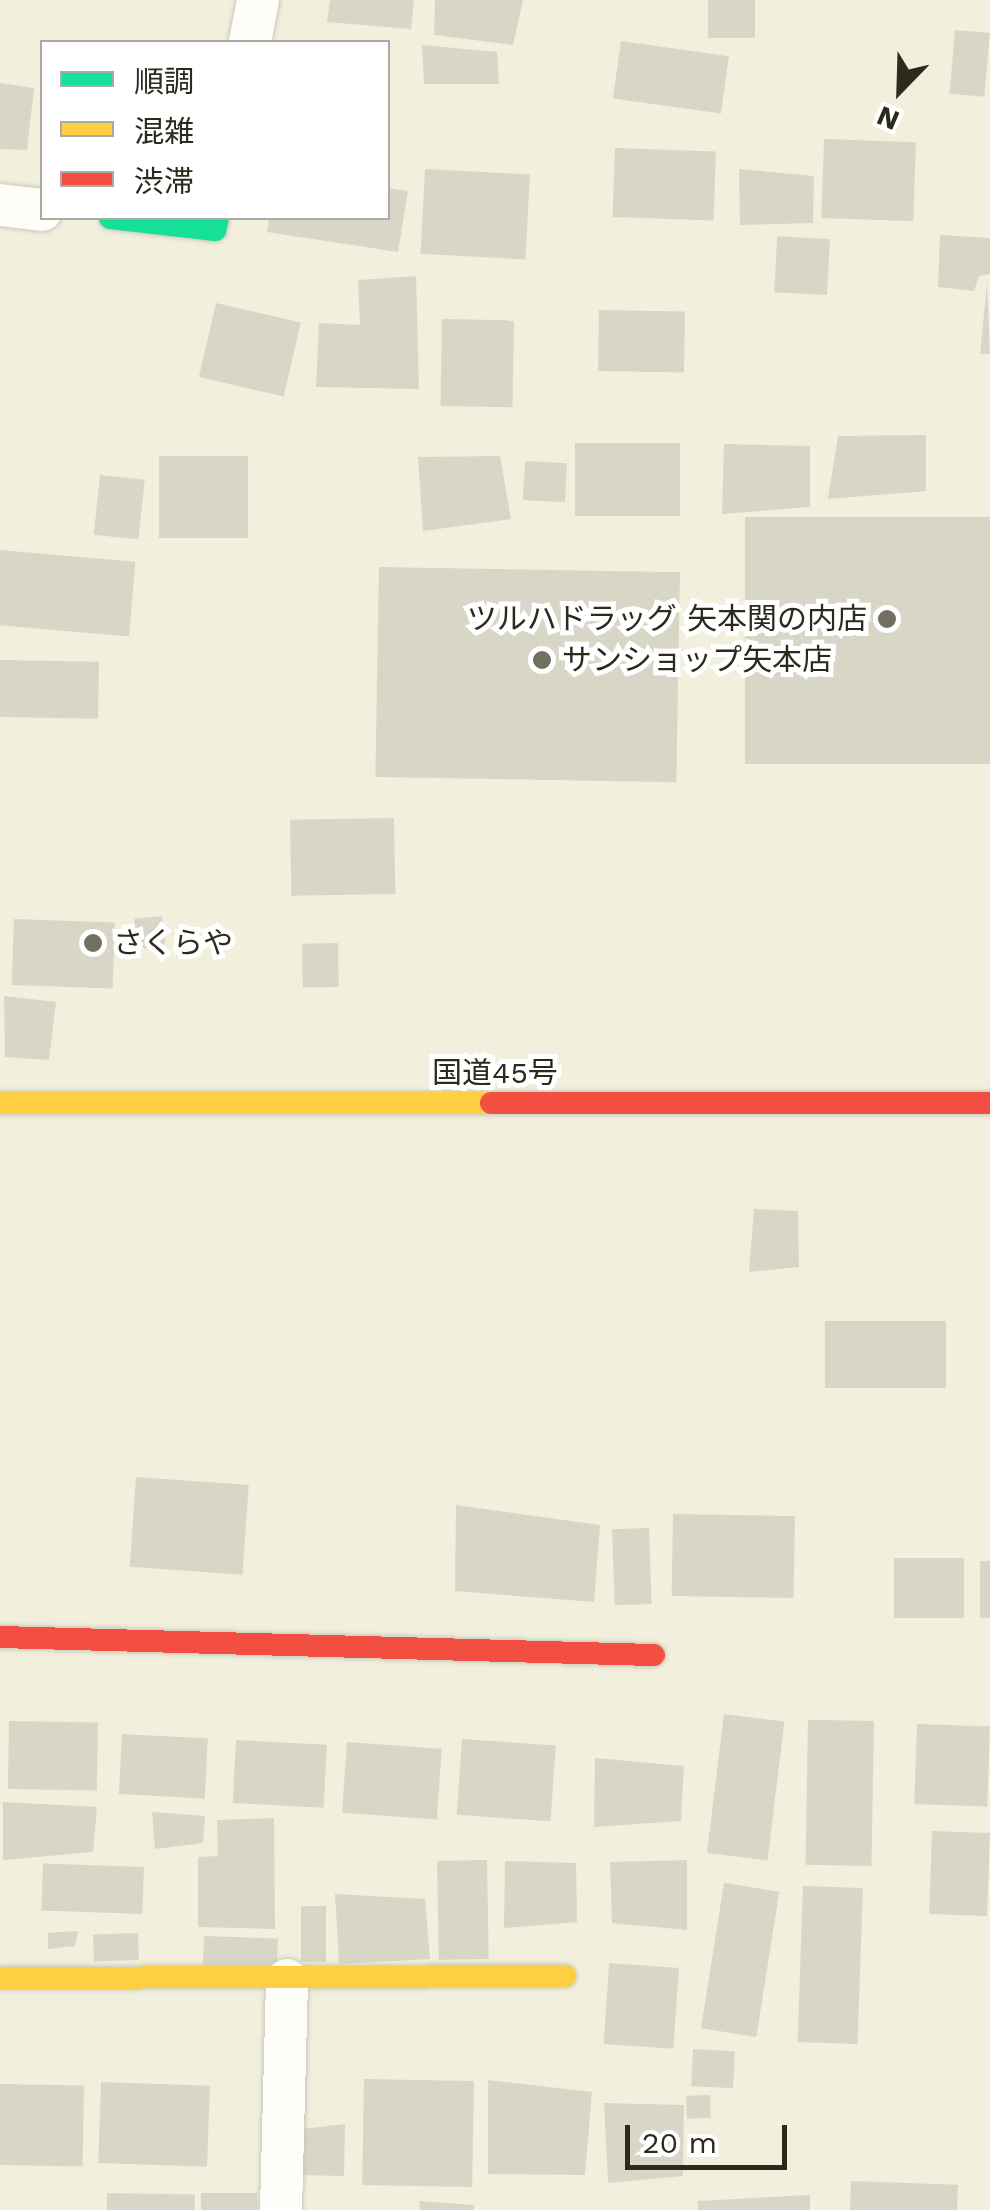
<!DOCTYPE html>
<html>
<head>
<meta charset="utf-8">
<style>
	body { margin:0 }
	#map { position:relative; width:990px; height:2210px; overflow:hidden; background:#f2f0dc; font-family:"Work Sans","Noto Sans JP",sans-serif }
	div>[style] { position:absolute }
	.building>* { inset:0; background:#d8d6c7; transform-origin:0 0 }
	.roads { filter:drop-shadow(0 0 2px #cac9b9) drop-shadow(0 0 2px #cac9b9) }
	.street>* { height:42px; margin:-21px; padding:0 21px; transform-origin:21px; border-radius:21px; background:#fdfdfa }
	.fast>* { height:22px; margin:-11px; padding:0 11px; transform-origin:11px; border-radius:11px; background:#16e098 }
	.slow>* { height:22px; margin:-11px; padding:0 11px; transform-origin:11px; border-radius:11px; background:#ffcf43 }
	.jam>* { height:22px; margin:-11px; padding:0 11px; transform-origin:11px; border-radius:11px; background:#f24e42 }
	.dots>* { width:28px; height:28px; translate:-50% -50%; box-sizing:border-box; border:5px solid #fff; border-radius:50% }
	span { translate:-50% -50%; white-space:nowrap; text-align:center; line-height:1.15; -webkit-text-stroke:10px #fff; paint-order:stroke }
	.poi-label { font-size:30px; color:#2c2a1c }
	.right { translate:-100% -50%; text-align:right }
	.left { translate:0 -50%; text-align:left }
	.street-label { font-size:30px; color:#2c2a1c }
	.legend { position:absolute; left:40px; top:40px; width:350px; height:180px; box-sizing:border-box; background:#fff; border:2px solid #abaaa4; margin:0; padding:12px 18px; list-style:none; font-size:30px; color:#2c2a1c }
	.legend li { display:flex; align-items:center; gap:20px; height:50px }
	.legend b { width:50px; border:2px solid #abaaa4 }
	.north { position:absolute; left:850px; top:40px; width:100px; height:100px; -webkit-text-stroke:8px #fff; paint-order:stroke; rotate:203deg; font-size:28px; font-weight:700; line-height:40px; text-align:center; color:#2c2a1c }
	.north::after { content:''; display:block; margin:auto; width:35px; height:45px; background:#2c2a1c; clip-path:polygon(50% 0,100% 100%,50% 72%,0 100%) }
	.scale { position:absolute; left:625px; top:2125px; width:162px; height:45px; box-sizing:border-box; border:5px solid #2c2a1c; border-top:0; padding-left:12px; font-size:30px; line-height:35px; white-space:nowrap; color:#2c2a1c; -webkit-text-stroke:8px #fff; paint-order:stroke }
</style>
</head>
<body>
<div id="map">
	<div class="building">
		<div style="clip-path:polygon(330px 0,414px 0,411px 29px,327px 22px)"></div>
		<div style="clip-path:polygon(435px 0,523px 0,513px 45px,434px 35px)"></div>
		<div style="left:708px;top:0;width:47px;height:38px"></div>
		<div style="left:955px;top:30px;width:35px;height:64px;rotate:5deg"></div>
		<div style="left:621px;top:41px;width:109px;height:58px;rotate:8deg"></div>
		<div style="clip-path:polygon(422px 45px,497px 52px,499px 84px,424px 84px)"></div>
		<div style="clip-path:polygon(0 83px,34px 88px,27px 150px,0 149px)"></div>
		<div style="left:824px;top:139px;width:92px;height:79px;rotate:2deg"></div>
		<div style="left:615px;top:148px;width:101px;height:69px;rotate:2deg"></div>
		<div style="left:425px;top:169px;width:105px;height:85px;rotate:3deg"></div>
		<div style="clip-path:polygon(739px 169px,814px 176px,813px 223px,740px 225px)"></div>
		<div style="clip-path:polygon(388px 188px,408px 191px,398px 252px,267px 232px,269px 218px,388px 218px)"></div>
		<div style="clip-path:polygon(940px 235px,990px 238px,990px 274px,979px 276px,974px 291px,938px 287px)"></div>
		<div style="left:830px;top:239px;width:56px;height:53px;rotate:93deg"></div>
		<div style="clip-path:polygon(416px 276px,419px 389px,316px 387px,319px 323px,360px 325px,358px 280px)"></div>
		<div style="clip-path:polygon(987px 283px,990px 354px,980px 354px)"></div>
		<div style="left:216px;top:303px;width:87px;height:76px;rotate:13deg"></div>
		<div style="left:599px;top:310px;width:86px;height:61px;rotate:1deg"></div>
		<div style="left:442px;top:319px;width:72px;height:87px;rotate:1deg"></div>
		<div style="clip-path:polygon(926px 435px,926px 491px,828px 499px,838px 436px)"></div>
		<div style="left:575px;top:443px;width:105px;height:73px"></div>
		<div style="clip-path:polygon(724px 444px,810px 446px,810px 507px,722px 514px)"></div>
		<div style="left:159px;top:456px;width:89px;height:82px"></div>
		<div style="clip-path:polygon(500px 456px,511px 519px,423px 531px,418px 457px)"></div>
		<div style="left:525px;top:461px;width:42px;height:39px;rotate:3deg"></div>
		<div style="left:100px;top:475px;width:45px;height:60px;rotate:6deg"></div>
		<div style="left:990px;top:517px;width:247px;height:245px;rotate:90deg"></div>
		<div style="left:0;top:550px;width:136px;height:75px;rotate:5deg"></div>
		<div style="left:379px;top:567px;width:301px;height:210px;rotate:1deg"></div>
		<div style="left:0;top:660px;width:99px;height:57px;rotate:1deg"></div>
		<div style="left:394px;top:818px;width:76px;height:104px;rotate:89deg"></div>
		<div style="clip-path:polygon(162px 916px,165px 944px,135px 951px,134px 919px)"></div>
		<div style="left:14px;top:919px;width:101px;height:66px;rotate:2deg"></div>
		<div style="left:338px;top:943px;width:44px;height:36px;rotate:89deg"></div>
		<div style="clip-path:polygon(4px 996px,56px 1002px,49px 1060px,5px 1057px)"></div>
		<div style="clip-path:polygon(754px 1209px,798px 1211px,799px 1267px,749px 1272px)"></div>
		<div style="left:946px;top:1321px;width:67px;height:121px;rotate:90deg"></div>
		<div style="left:136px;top:1477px;width:113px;height:90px;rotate:4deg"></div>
		<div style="clip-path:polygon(456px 1505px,600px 1525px,594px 1602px,455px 1591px)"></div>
		<div style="left:673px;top:1514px;width:122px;height:82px;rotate:1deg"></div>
		<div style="left:649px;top:1528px;width:76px;height:37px;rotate:88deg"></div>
		<div style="left:894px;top:1558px;width:70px;height:60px"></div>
		<div style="left:980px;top:1561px;width:10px;height:57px"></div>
		<div style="left:724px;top:1714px;width:61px;height:140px;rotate:7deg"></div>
		<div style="left:9px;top:1721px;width:89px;height:68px;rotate:1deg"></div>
		<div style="left:874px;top:1721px;width:145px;height:66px;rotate:91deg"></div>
		<div style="left:917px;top:1724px;width:73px;height:80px;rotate:2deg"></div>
		<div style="left:122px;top:1734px;width:86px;height:60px;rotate:3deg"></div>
		<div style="left:462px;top:1739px;width:94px;height:76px;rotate:4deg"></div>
		<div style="left:236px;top:1740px;width:91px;height:63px;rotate:3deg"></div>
		<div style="left:347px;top:1742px;width:95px;height:71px;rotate:4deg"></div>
		<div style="clip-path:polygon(595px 1758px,684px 1766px,681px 1821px,594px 1827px)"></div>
		<div style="clip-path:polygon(3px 1802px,97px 1807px,93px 1852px,3px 1860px)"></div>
		<div style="clip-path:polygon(152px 1812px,205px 1816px,203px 1843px,155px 1849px)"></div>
		<div style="clip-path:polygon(274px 1818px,275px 1929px,198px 1927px,198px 1857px,218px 1856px,217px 1820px)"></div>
		<div style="left:932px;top:1831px;width:58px;height:83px;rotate:2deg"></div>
		<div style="left:487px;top:1860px;width:99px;height:50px;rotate:89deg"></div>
		<div style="clip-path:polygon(687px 1860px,687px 1930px,612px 1923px,610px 1862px)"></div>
		<div style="clip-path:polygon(505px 1861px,576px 1863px,577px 1922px,504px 1928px)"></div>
		<div style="left:144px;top:1867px;width:47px;height:101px;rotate:92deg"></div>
		<div style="left:724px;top:1883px;width:56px;height:147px;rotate:9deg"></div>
		<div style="left:803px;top:1886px;width:60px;height:156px;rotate:2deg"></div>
		<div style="clip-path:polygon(335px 1894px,425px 1899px,430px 1959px,339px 1964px)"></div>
		<div style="left:301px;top:1906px;width:25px;height:56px"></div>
		<div style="clip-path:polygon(78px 1931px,75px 1946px,48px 1949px,48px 1933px)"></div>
		<div style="left:138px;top:1933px;width:27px;height:45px;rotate:88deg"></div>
		<div style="left:204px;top:1936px;width:74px;height:32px;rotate:2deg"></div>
		<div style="left:679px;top:1968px;width:81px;height:70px;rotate:94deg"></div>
		<div style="left:693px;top:2049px;width:42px;height:37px;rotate:3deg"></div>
		<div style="left:364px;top:2079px;width:110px;height:106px;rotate:1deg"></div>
		<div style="clip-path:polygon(488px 2080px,592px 2092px,585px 2175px,488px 2174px)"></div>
		<div style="left:101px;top:2082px;width:109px;height:81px;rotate:2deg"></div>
		<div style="left:0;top:2084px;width:84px;height:81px;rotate:1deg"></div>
		<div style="left:710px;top:2095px;width:23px;height:24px;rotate:88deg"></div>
		<div style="clip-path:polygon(604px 2103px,684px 2105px,683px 2176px,608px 2183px)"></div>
		<div style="clip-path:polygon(345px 2124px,344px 2176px,298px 2175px,294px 2130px)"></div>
		<div style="left:851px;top:2181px;width:107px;height:29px;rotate:2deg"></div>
		<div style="left:107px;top:2193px;width:88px;height:17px;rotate:1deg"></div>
		<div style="left:257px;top:2193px;width:17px;height:56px;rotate:90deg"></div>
		<div style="clip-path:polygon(810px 2195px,810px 2210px,698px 2210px,698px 2201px)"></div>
		<div style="clip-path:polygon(419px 2201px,474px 2205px,474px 2210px,420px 2210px)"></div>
	</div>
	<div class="roads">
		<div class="street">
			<div style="left:250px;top:42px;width:43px;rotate:-79.2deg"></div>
			<div style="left:0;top:205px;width:42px;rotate:6.8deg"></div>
			<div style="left:281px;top:2210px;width:230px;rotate:-88.5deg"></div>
		</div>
		<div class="fast">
			<div style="left:110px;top:218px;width:106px;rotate:6.5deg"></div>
			<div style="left:215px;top:230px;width:12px;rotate:-76deg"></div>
		</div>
		<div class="slow">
			<div style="left:0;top:1103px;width:491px"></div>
			<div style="left:0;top:1978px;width:565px;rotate:-0.2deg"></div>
		</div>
		<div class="jam">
			<div style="left:491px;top:1103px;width:499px"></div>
			<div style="left:0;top:1637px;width:654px;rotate:1.58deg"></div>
		</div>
	</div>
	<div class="dots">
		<div style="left:887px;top:619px;background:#716f5f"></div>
		<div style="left:542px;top:660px;background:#716f5f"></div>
		<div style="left:93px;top:943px;background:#716f5f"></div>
	</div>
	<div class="poi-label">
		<span class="right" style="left:867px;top:619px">ツルハドラッグ 矢本関の内店</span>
		<span class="left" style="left:562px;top:660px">サンショップ矢本店</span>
		<span class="left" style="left:113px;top:943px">さくらや</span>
	</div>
	<div class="street-label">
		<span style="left:495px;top:1073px">国道45号</span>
	</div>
	<ul class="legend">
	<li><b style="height:12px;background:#16e098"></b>順調</li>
	<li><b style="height:12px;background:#ffcf43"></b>混雑</li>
	<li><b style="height:12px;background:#f24e42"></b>渋滞</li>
	</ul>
	<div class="north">N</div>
	<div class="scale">20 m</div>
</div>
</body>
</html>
